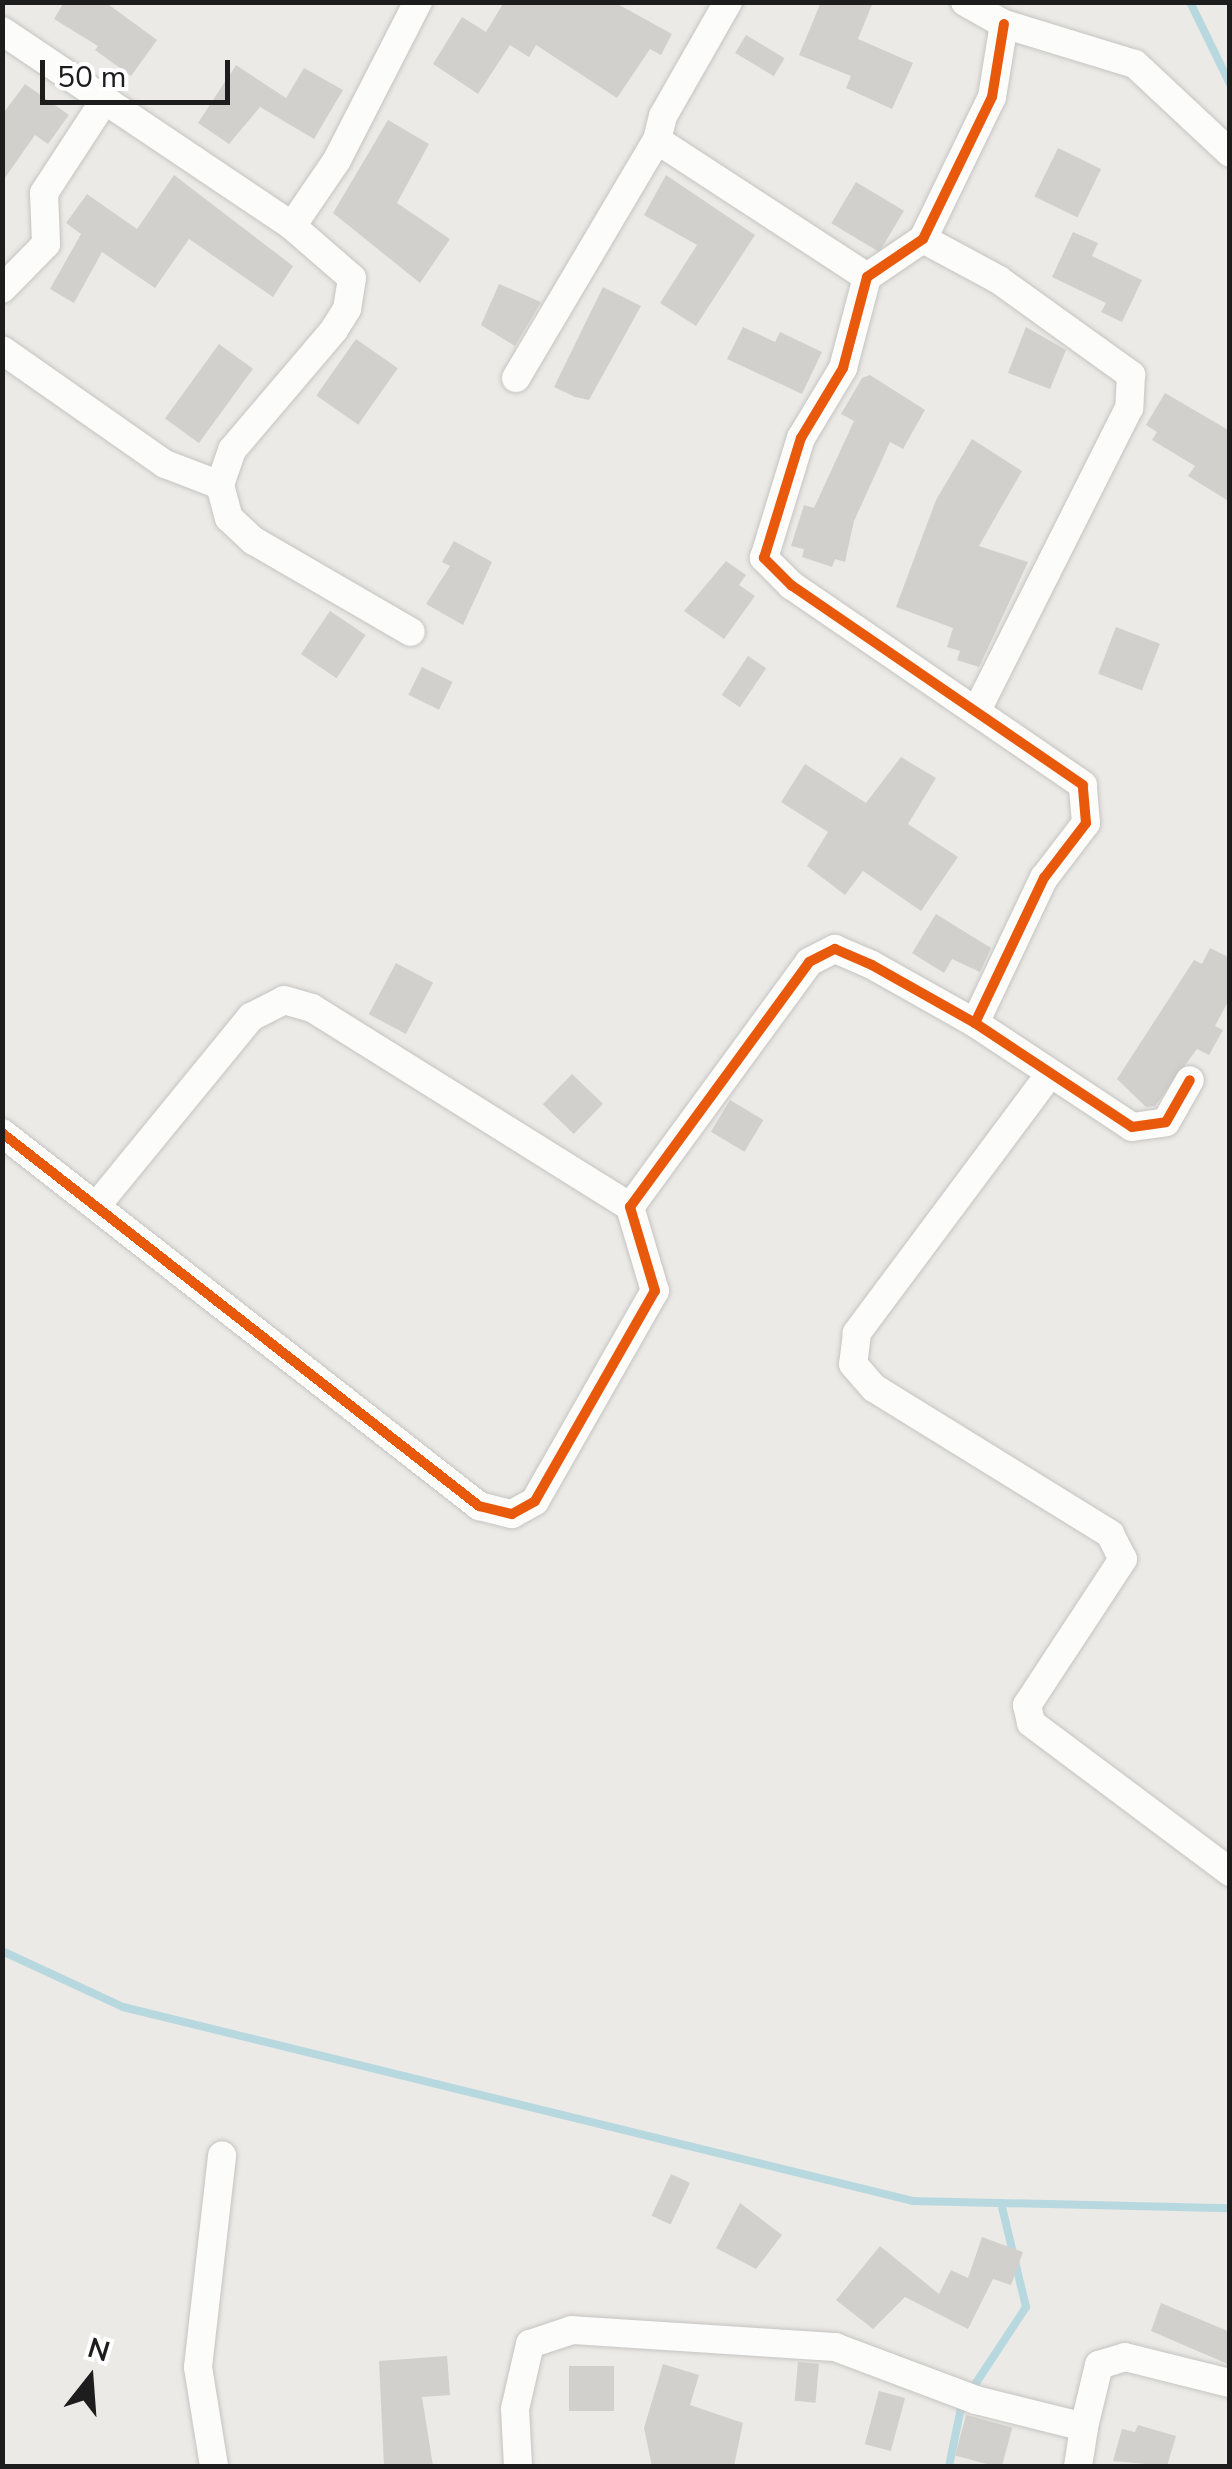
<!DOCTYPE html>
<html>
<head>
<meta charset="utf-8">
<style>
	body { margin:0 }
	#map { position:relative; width:1232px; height:2469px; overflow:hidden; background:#eceae6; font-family:"Nunito Sans",sans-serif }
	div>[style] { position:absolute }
	.stream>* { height:8px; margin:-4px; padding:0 4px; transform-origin:4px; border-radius:4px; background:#b8d8e0 }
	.building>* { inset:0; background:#d2d0cd; transform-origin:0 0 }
	.roads { filter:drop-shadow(0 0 2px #c4c4c2) drop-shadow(0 0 2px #c4c4c2) }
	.minor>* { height:28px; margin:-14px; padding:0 14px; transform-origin:14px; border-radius:14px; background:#fcfcfb }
	.cycleway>* { height:10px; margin:-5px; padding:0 5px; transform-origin:5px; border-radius:5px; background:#e8590c }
	span { translate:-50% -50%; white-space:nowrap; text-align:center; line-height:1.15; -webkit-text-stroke:8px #fff; paint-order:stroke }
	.frame { position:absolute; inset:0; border:5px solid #1d1d1d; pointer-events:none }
	.north { position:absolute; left:40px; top:2329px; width:100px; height:100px; -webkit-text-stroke:8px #fff; paint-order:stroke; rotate:17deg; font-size:28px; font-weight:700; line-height:40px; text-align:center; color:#1d1d1d }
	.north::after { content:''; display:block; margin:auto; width:35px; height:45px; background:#1d1d1d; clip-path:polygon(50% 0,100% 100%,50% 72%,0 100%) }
	.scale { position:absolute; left:40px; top:60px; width:190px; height:45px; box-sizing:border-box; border:5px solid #1d1d1d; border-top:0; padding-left:12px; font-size:30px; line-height:35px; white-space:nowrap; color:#1d1d1d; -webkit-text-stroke:8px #fff; paint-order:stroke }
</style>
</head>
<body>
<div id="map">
	<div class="stream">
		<div style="left:1190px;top:2px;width:91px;rotate:64deg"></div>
		<div style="left:2px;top:1951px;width:133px;rotate:24.8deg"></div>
		<div style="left:123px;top:2007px;width:813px;rotate:13.8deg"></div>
		<div style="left:913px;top:2201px;width:317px;rotate:1.3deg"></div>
		<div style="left:970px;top:2392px;width:102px;rotate:-56.6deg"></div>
		<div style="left:1026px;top:2307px;width:107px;rotate:-103.5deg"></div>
		<div style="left:949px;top:2466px;width:64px;rotate:-78.3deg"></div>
	</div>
	<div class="building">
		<div style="clip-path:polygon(64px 2px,105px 2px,157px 40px,131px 76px,95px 50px,98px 46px,54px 19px)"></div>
		<div style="clip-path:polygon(504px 2px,614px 2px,672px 34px,661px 55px,650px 49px,617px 98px,536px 45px,529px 57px,510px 45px,478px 94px,433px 64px,462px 17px,486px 32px)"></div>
		<div style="clip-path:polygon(821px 2px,873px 2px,858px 39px,913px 63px,892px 109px,846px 88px,851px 76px,799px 55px)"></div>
		<div style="left:746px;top:35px;width:45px;height:21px;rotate:31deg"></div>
		<div style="clip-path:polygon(236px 65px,286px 98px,304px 68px,343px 90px,314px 139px,260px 107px,229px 144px,198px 123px)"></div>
		<div style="clip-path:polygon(25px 84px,69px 115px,48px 144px,35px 135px,2px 182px,2px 115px)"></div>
		<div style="clip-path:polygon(388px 120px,429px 144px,397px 203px,450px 239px,420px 283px,333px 213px)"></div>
		<div style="left:1058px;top:148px;width:48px;height:54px;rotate:26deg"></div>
		<div style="clip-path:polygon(174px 175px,293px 266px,273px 297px,189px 239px,155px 288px,102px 252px,74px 303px,50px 289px,81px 234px,66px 223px,87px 194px,137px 229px)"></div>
		<div style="clip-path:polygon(666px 175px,755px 235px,696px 326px,660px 303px,697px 245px,644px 215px)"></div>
		<div style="left:856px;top:182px;width:56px;height:48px;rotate:31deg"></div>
		<div style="clip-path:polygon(1073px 232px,1098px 243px,1092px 256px,1142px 280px,1122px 322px,1101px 312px,1106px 303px,1052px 277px)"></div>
		<div style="clip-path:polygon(499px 284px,541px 302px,515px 346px,481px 325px)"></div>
		<div style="clip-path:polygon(603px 287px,641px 306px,589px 400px,575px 397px,554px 387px)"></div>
		<div style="clip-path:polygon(743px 327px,775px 342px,780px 332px,822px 352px,802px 394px,727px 359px)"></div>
		<div style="clip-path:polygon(1026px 327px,1066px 350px,1050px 389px,1008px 373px)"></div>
		<div style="left:356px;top:339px;width:51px;height:69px;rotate:35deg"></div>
		<div style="left:219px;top:344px;width:42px;height:92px;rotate:36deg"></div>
		<div style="clip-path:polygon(870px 375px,925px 410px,903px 449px,890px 442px,854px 521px,845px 562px,835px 559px,832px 567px,802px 557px,804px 549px,791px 546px,804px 505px,814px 508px,854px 421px,841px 414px,862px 378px)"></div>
		<div style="clip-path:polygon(1165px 393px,1230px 431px,1230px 502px,1188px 476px,1195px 466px,1152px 440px,1157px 432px,1146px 425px)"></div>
		<div style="clip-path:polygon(972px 439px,1022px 471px,979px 546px,1028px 562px,979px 667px,957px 660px,960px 651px,947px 647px,953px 628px,896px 607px,936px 500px)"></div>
		<div style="clip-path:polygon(454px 541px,492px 562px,463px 625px,426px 604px,450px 566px,442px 562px)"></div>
		<div style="clip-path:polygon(726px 561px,746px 575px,739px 585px,755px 596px,724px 639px,684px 611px)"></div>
		<div style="left:330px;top:611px;width:43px;height:52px;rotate:34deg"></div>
		<div style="left:1116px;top:627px;width:47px;height:50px;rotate:21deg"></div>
		<div style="left:748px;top:656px;width:22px;height:47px;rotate:34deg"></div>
		<div style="left:422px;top:667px;width:34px;height:31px;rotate:26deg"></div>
		<div style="clip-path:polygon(901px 757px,936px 778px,908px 824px,958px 857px,921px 911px,863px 871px,845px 895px,807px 866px,828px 832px,781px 802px,805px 764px,866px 803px)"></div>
		<div style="clip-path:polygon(936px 914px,991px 948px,980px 972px,952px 959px,944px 973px,912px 953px)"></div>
		<div style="clip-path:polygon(1210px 948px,1230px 958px,1230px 998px,1215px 1026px,1223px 1030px,1209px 1055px,1197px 1049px,1155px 1106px,1146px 1107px,1117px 1079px,1194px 960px,1202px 964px)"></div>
		<div style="left:396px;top:963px;width:42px;height:58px;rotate:28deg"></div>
		<div style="left:572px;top:1074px;width:43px;height:42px;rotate:44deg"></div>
		<div style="left:730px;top:1100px;width:39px;height:37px;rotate:31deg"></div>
		<div style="left:671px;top:2174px;width:21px;height:46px;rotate:25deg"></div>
		<div style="clip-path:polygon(740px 2203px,782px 2235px,756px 2269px,716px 2248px)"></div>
		<div style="clip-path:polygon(982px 2237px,1023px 2252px,1011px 2285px,993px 2279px,968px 2329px,905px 2297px,873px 2329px,836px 2300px,880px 2246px,939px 2294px,951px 2270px,968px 2278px)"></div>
		<div style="clip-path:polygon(1161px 2303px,1230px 2332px,1230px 2365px,1151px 2331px)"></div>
		<div style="clip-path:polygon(447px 2356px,450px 2395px,422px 2397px,433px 2466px,384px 2466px,379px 2361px)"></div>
		<div style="left:798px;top:2362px;width:21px;height:39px;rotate:5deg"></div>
		<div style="clip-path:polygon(663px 2364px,699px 2375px,690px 2405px,743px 2423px,734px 2466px,652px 2466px,644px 2428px)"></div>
		<div style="left:569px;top:2366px;width:45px;height:45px"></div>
		<div style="left:879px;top:2391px;width:27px;height:55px;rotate:15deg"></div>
		<div style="left:966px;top:2415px;width:48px;height:42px;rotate:15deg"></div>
		<div style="clip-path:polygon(1138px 2425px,1176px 2436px,1167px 2466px,1113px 2461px,1122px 2429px,1135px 2432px)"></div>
	</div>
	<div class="roads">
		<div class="minor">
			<div style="left:728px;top:2px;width:131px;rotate:119.7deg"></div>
			<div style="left:663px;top:116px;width:25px;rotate:104deg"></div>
			<div style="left:657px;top:140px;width:251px;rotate:33.1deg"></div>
			<div style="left:965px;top:2px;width:45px;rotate:29.4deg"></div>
			<div style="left:1004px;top:24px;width:137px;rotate:17deg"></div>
			<div style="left:1135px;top:64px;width:130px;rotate:43.1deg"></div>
			<div style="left:2px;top:31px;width:349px;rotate:33.9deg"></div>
			<div style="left:292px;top:226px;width:79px;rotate:40.9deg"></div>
			<div style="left:352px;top:278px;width:31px;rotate:99deg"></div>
			<div style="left:347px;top:309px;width:25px;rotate:122deg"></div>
			<div style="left:334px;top:330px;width:157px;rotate:130.4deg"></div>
			<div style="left:232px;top:450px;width:37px;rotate:109deg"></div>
			<div style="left:220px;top:485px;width:34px;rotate:75deg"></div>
			<div style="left:229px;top:518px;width:34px;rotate:43deg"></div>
			<div style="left:254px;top:541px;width:181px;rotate:30.1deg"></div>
			<div style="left:292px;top:226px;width:80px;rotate:-55.7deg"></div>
			<div style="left:337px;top:160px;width:178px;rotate:-62.9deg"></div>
			<div style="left:923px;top:239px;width:86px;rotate:28.3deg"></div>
			<div style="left:999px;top:280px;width:163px;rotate:35.7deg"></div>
			<div style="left:1131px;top:375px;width:33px;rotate:93deg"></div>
			<div style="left:1129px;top:408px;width:340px;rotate:116.7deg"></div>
			<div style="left:2px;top:289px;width:63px;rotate:-45.6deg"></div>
			<div style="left:46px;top:244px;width:51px;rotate:-92.2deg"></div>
			<div style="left:44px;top:193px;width:110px;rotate:-56.9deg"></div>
			<div style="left:2px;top:350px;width:199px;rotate:35deg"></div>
			<div style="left:165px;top:464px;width:59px;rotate:20.9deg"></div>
			<div style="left:516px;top:378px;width:277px;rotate:-59.4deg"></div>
			<div style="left:975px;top:1023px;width:161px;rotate:-64.6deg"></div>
			<div style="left:1044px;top:878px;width:69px;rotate:-52.6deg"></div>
			<div style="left:1086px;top:823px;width:38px;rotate:-95deg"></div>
			<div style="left:1083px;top:785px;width:353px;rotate:-145.6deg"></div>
			<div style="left:792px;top:586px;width:40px;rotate:-135deg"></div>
			<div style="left:764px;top:558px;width:126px;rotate:-72.9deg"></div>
			<div style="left:801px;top:438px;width:82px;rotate:-59deg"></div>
			<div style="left:843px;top:368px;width:94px;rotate:-75.2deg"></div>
			<div style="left:867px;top:277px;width:68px;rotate:-34.2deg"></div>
			<div style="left:923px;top:239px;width:158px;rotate:-64.1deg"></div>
			<div style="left:992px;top:97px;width:74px;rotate:-80.7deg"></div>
			<div style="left:1049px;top:1075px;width:322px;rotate:126.7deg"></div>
			<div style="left:857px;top:1333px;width:31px;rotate:97deg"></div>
			<div style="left:853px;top:1364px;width:32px;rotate:49deg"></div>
			<div style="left:874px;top:1388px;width:278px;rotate:31.7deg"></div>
			<div style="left:1110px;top:1534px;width:28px;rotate:63deg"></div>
			<div style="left:1123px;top:1559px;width:175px;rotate:123.3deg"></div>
			<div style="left:1027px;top:1705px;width:18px;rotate:77deg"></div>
			<div style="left:1031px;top:1723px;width:249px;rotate:36.8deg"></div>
			<div style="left:2px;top:1133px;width:606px;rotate:38.02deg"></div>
			<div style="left:479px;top:1506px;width:34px;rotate:14deg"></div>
			<div style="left:512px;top:1514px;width:26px;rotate:-29deg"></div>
			<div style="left:535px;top:1501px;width:242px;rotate:-60.3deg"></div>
			<div style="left:655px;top:1291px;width:88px;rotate:-106.6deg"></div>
			<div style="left:630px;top:1207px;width:303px;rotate:-53.8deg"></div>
			<div style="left:809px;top:962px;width:29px;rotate:-27deg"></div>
			<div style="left:835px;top:949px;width:40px;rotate:23.4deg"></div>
			<div style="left:872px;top:965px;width:118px;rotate:29.4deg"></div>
			<div style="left:975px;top:1023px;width:188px;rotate:33.5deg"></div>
			<div style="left:1132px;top:1127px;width:34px;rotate:-8deg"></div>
			<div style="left:1166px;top:1122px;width:48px;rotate:-60.3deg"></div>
			<div style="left:98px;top:1204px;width:242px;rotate:-50.7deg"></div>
			<div style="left:251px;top:1017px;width:37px;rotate:-27deg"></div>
			<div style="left:284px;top:1000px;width:29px;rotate:16deg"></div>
			<div style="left:312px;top:1008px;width:375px;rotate:32deg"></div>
			<div style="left:214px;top:2466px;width:100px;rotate:-99.2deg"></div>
			<div style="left:198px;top:2367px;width:213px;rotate:-83.5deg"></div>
			<div style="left:518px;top:2466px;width:57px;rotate:-93deg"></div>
			<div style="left:515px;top:2409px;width:67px;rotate:-77deg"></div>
			<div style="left:530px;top:2344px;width:44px;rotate:-18.4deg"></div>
			<div style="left:572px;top:2330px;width:264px;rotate:3.7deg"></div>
			<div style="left:835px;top:2347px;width:151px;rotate:20.6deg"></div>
			<div style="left:976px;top:2400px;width:111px;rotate:14deg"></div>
			<div style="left:1084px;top:2427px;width:64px;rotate:-76.4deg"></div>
			<div style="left:1099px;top:2365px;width:27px;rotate:-17deg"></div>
			<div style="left:1125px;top:2357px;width:107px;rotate:14deg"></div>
			<div style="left:1078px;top:2466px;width:39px;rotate:-81deg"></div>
		</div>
	</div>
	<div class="cycleway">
		<div style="left:975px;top:1023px;width:161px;rotate:-64.6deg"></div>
		<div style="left:1044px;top:878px;width:69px;rotate:-52.6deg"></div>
		<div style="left:1086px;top:823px;width:38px;rotate:-95deg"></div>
		<div style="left:1083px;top:785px;width:353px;rotate:-145.6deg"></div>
		<div style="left:792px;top:586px;width:40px;rotate:-135deg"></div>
		<div style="left:764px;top:558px;width:126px;rotate:-72.9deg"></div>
		<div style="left:801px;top:438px;width:82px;rotate:-59deg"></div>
		<div style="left:843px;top:368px;width:94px;rotate:-75.2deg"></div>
		<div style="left:867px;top:277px;width:68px;rotate:-34.2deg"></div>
		<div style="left:923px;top:239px;width:158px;rotate:-64.1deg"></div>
		<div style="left:992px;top:97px;width:74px;rotate:-80.7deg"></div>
		<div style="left:2px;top:1133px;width:606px;rotate:38.02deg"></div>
		<div style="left:479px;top:1506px;width:34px;rotate:14deg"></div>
		<div style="left:512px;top:1514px;width:26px;rotate:-29deg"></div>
		<div style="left:535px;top:1501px;width:242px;rotate:-60.3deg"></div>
		<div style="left:655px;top:1291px;width:88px;rotate:-106.6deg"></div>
		<div style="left:630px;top:1207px;width:303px;rotate:-53.8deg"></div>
		<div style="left:809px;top:962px;width:29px;rotate:-27deg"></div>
		<div style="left:835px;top:949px;width:40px;rotate:23.4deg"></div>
		<div style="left:872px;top:965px;width:118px;rotate:29.4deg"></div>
		<div style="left:975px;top:1023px;width:188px;rotate:33.5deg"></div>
		<div style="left:1132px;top:1127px;width:34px;rotate:-8deg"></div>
		<div style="left:1166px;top:1122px;width:48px;rotate:-60.3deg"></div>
	</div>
	<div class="frame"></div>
	<div class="north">N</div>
	<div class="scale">50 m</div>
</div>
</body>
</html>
